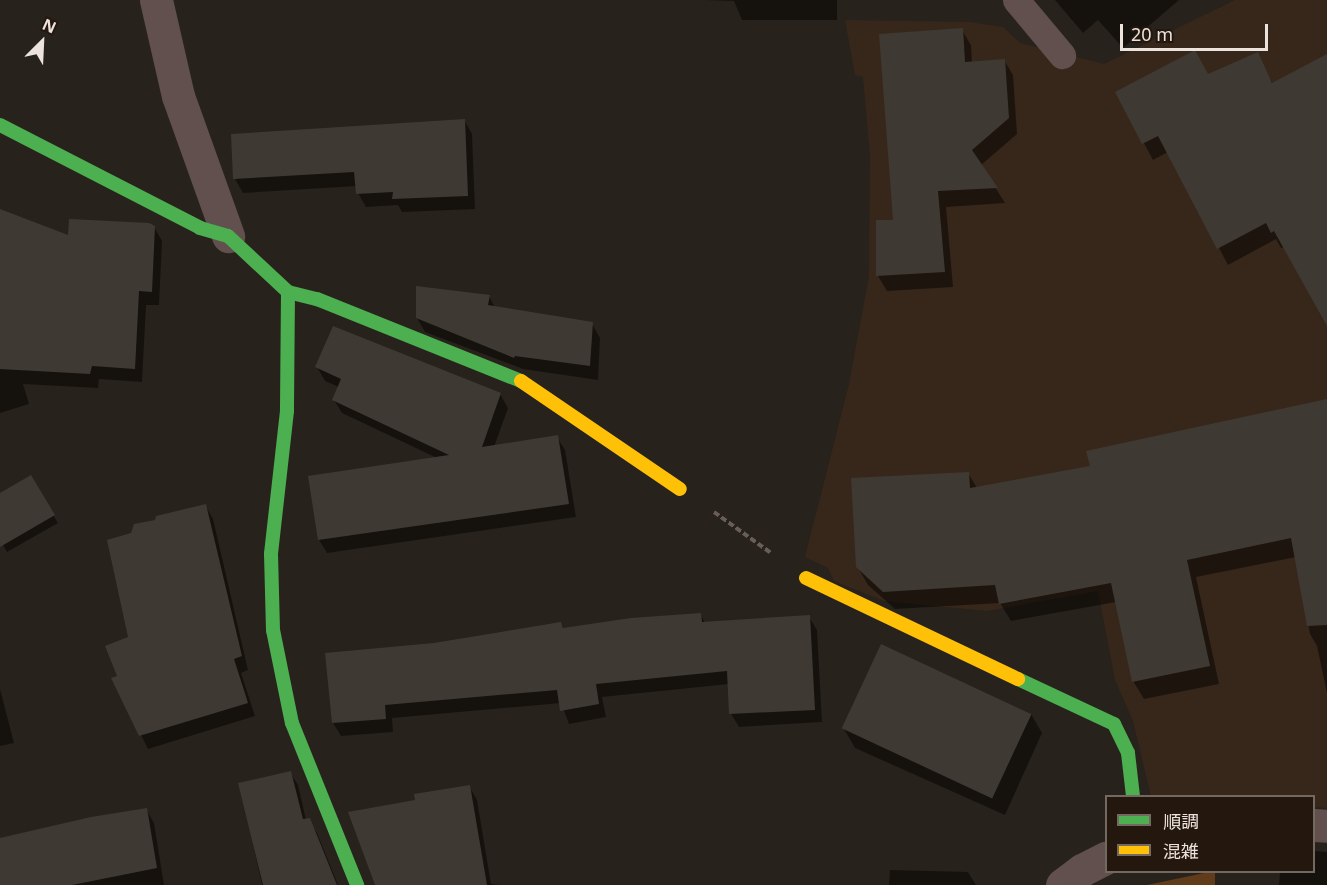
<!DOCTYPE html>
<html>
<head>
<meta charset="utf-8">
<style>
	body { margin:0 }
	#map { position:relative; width:1327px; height:885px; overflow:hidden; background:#28221c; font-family:"Noto Sans","Noto Sans JP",sans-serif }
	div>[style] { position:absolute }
	.built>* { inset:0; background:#37271a }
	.green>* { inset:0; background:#613c1a }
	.shadow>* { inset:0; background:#0007 }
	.building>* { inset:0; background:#3f3934; transform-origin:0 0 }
	.path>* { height:4px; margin-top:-2px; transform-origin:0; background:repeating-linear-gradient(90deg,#695d5a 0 6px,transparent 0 9px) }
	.lane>* { height:27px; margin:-13.5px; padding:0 13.5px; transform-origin:13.5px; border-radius:13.5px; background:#61504d }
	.street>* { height:33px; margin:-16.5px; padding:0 16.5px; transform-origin:16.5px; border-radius:16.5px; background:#61504d }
	.fast>* { height:14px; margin:-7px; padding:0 7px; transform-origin:7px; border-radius:7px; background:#4caf50 }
	.slow>* { height:14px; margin:-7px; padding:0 7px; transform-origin:7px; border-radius:7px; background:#ffc107 }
	span { translate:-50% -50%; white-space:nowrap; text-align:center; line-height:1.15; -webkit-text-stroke:4.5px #23170e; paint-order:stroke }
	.legend { position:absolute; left:1105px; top:795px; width:210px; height:78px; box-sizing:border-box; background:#23170e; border:2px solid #736961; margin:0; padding:8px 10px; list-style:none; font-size:18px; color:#ece3dd }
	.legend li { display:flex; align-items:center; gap:12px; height:30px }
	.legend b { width:30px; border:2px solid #736961 }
	.north { position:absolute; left:12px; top:12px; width:60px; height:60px; -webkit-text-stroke:4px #23170e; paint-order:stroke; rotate:24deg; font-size:16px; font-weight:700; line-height:24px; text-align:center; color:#ece3dd }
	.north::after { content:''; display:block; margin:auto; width:21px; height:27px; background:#ece3dd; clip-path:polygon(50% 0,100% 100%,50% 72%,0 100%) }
	.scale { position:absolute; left:1120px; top:24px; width:148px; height:27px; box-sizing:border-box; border:3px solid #ece3dd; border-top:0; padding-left:8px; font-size:18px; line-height:21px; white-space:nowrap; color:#ece3dd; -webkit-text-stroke:4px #23170e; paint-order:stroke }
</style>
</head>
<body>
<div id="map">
	<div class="built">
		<div style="clip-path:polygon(1235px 0,1327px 0,1327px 808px,1314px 807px,1314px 796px,1151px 796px,1133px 721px,1115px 680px,1098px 591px,987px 611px,884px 601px,834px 581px,828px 568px,805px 557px,849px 384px,869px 276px,870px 154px,863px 77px,855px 75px,845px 20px,969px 22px,1003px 27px,1020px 43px,1104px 64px)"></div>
	</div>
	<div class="green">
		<div style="clip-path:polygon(1209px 872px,1215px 872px,1215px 885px,1147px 885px)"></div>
	</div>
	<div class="shadow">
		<div style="clip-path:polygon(704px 0,837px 0,837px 20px,742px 20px,734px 1px)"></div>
		<div style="clip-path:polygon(1055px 0,1179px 0,1123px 48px,1098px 20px,1083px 33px)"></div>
		<div style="clip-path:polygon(962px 30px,971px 45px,972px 63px,1004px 60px,1013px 75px,1017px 134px,981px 165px,1005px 203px,946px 207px,953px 287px,887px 291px,878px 276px)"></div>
		<div style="clip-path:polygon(1257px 54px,1273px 84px,1327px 69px,1327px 323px,1285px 247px,1281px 248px,1276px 239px,1228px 265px,1168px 152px,1153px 160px,1117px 93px,1208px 76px)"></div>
		<div style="clip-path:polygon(464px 120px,472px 134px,475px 209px,402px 212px,398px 205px,366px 207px,358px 193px,357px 186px,243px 193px,235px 179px)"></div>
		<div style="clip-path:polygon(0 210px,70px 238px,154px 227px,162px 241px,159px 305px,146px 305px,142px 382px,99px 379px,98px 388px,23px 384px,29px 404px,0 413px)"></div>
		<div style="clip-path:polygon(489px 296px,495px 308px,592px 324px,600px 338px,598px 380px,523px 369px,425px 332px,417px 318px)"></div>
		<div style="clip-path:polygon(317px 367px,500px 394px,508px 408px,494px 447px,557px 437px,565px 450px,576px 517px,327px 553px,319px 540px,437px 458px,342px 413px,334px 400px,339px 387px,325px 381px)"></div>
		<div style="clip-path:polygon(1327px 401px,1327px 693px,1317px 646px,1310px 634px,1296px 557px,1196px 577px,1219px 684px,1144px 699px,1133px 681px,1116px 602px,1011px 621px,1000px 603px,895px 609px,868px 585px,857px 566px,968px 473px,977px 488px,1092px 468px)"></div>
		<div style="clip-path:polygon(30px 477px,58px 523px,7px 552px,0 540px,0 495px)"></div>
		<div style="clip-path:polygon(205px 505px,213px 519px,248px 670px,241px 673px,255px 716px,148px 749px,113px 679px,119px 677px,130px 638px,132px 534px,156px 521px)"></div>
		<div style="clip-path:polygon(700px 614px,705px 623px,809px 617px,817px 630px,822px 722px,739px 727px,731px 714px,729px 684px,602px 697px,606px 717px,569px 724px,561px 703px,392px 718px,393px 732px,341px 736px,333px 723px,326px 654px,435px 644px,561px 623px,564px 629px)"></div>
		<div style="clip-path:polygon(0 689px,14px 743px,0 746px)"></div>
		<div style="clip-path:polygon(1031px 714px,1042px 733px,1005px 815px,855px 748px,844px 729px)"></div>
		<div style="clip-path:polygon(290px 772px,298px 785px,306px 820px,309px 820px,317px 833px,338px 885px,262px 885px,240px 784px)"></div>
		<div style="clip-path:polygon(469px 786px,477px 800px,491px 884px,500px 885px,428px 885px,416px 802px)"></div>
		<div style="clip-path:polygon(146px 809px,154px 823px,164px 885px,0 885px,0 840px)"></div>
		<div style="clip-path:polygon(1314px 851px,1327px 852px,1327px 885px,1279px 885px,1280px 872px,1314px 872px)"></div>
		<div style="clip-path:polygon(890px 870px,968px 872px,976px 885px,889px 885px)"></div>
	</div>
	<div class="building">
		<div style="clip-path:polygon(963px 28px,965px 62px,1005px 59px,1009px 118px,972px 150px,998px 188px,938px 191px,945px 272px,876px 276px,876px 220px,893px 220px,879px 34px)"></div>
		<div style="clip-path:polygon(1195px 50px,1208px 74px,1258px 52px,1272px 83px,1327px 54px,1327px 326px,1274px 231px,1271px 233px,1266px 223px,1217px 249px,1158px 136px,1142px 144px,1115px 92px)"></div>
		<div style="clip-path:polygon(465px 119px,468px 196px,392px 199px,393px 192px,356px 194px,354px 172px,233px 179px,231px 134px)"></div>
		<div style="clip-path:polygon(0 209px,68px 235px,69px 219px,149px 223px,155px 226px,152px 292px,139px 291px,135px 369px,92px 366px,90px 374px,0 369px)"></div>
		<div style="clip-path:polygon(416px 286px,490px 295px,488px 305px,593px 322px,590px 366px,515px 356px,514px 358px,416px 318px)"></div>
		<div style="clip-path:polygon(333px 326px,501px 393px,482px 447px,558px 435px,569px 504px,318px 540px,308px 476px,449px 455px,332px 400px,341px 379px,315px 367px)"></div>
		<div style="clip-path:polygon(1327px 399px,1327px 625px,1307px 626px,1291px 538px,1187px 560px,1210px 666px,1132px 682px,1111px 583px,999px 604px,995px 585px,883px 592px,856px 567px,851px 478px,969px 472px,970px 488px,1090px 466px,1086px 451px)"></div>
		<div style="clip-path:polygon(31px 475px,55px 515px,0 547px,0 493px)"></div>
		<div style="clip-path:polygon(206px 504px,242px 656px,234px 659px,248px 703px,139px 736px,111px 678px,117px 676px,105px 646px,128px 637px,107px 540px,131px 533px,134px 524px,155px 520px,156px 516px)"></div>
		<div style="clip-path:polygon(701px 613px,702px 622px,810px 615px,815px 710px,729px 714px,727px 671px,596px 684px,599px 704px,560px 711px,557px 690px,385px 705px,386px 719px,332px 723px,325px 653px,434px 643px,561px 622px,563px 628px,631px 618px)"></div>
		<div style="left:881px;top:644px;width:166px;height:93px;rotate:25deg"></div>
		<div style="clip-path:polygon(291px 771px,303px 819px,310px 818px,337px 885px,263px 885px,238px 783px)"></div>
		<div style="clip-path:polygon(470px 785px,487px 885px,375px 885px,348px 812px,415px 800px,414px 794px)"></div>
		<div style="clip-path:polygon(147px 808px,157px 868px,72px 885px,0 885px,0 838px,91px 817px)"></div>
	</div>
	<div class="path">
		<div style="left:714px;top:512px;width:70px;rotate:35.7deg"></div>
	</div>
	<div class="lane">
		<div style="left:1016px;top:0;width:72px;rotate:50.1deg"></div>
	</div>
	<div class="street">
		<div style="left:156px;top:0;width:98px;rotate:77.1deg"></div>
		<div style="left:178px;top:96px;width:149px;rotate:70.3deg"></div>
		<div style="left:1314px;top:825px;width:13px;rotate:4deg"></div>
		<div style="left:1062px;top:885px;width:25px;rotate:-37deg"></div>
		<div style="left:1082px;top:870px;width:27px;rotate:-27deg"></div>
	</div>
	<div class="fast">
		<div style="left:0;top:125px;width:225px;rotate:27.2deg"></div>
		<div style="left:200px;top:228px;width:29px;rotate:16deg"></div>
		<div style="left:228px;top:236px;width:82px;rotate:43deg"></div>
		<div style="left:288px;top:292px;width:30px;rotate:14deg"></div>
		<div style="left:317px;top:299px;width:220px;rotate:21.9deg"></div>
		<div style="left:288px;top:292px;width:119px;rotate:90.5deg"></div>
		<div style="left:287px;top:411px;width:144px;rotate:96.4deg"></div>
		<div style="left:271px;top:554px;width:76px;rotate:88.5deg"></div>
		<div style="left:273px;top:630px;width:95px;rotate:78.5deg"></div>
		<div style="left:292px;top:723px;width:175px;rotate:68.1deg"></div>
		<div style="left:1018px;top:679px;width:106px;rotate:25.1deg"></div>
		<div style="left:1114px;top:724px;width:32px;rotate:64deg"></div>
		<div style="left:1128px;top:753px;width:43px;rotate:83.4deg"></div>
	</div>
	<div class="slow">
		<div style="left:521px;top:381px;width:192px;rotate:34.2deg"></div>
		<div style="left:806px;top:578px;width:235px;rotate:25.5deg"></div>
	</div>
	<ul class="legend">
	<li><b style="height:8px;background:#4caf50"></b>順調</li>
	<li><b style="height:8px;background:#ffc107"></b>混雑</li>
	</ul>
	<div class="north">N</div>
	<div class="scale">20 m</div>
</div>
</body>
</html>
